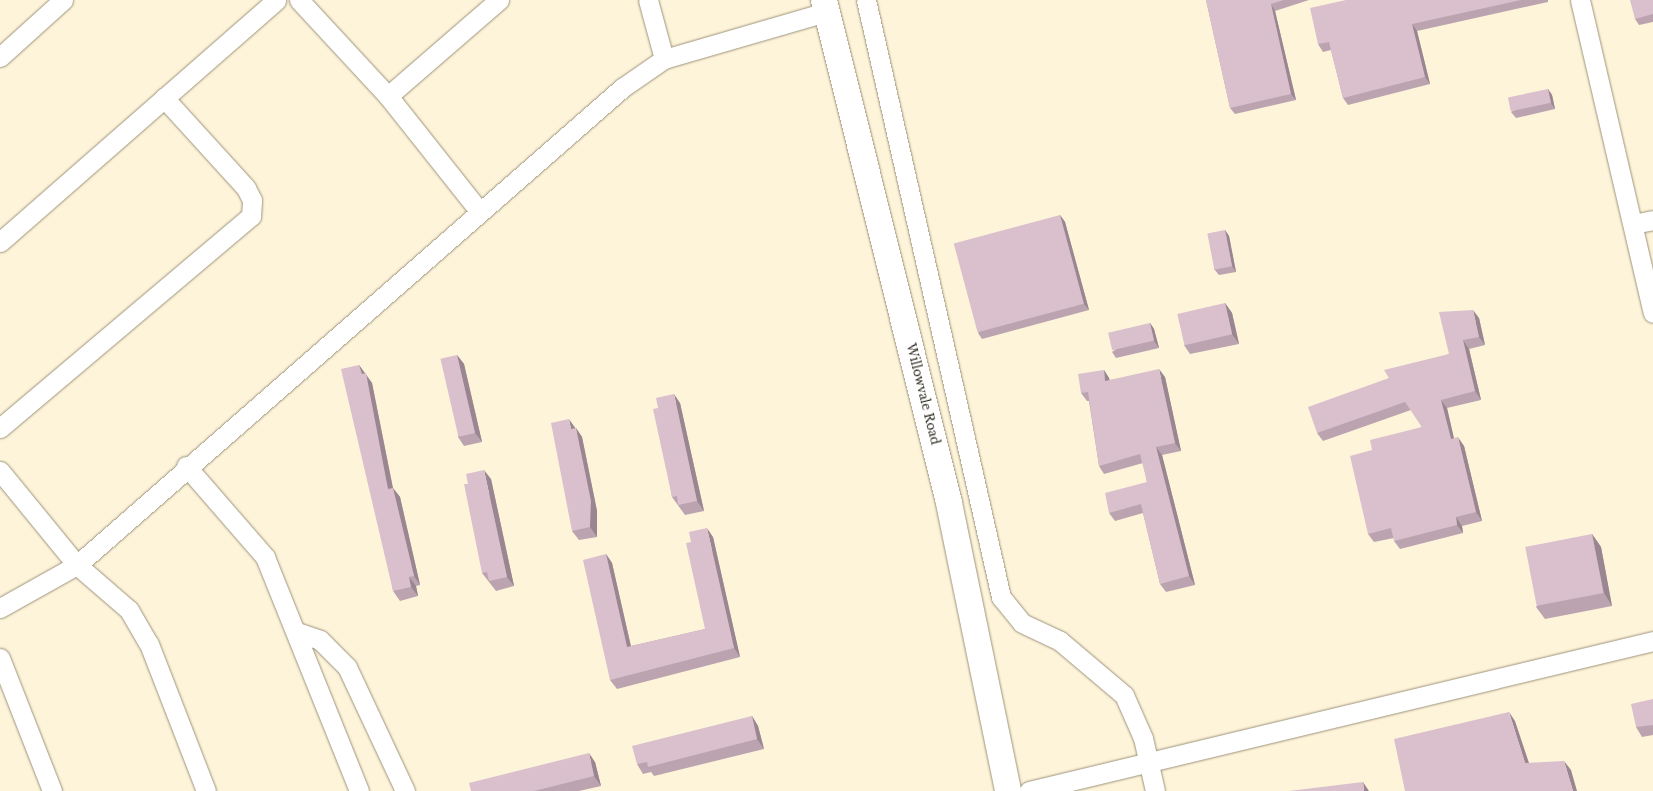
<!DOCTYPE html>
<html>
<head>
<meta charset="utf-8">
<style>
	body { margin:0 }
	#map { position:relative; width:1653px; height:791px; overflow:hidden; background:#fef4da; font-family:"Libre Baskerville",serif }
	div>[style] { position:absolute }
	.roads { filter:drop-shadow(0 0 1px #9c937b) drop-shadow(0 0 1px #9c937b) }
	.minor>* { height:19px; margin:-9.5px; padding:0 9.5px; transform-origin:9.5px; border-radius:9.5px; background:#fff }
	.secondary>* { height:26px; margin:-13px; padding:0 13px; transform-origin:13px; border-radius:13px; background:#fff }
	.wall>* { inset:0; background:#bba4b0 }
	.shaded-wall>* { inset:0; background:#998690 }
	.building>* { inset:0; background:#dabfcd; transform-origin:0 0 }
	span { translate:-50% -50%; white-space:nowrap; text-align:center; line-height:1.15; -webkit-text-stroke:5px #fff; paint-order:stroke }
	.street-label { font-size:12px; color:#29251b }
</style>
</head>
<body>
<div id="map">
	<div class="roads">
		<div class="minor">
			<div style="left:299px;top:0;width:131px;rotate:47.2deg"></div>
			<div style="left:388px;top:96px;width:147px;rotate:51.6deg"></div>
			<div style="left:648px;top:0;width:61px;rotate:74.8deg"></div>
			<div style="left:866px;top:0;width:612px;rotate:77.26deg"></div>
			<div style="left:1001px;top:597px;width:33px;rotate:51deg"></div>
			<div style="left:1022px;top:623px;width:42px;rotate:25.3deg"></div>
			<div style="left:1060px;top:641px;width:84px;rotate:40.2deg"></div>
			<div style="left:1124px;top:695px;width:47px;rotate:66.2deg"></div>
			<div style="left:1143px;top:738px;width:54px;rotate:77.2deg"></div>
			<div style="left:1580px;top:0;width:321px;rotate:76.9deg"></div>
			<div style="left:0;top:57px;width:85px;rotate:-42.1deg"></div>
			<div style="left:388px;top:96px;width:147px;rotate:-40.9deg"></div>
			<div style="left:1633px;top:224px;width:20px;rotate:-11deg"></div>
			<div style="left:0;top:242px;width:367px;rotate:-41.2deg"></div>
			<div style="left:0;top:428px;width:329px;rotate:-40.2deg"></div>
			<div style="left:251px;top:216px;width:16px;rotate:-86deg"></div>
			<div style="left:252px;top:200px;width:13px;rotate:-117deg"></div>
			<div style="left:246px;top:188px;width:122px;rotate:-132.3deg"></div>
			<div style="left:186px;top:466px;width:121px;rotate:49deg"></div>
			<div style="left:265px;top:557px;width:252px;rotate:68.1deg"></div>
			<div style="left:0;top:471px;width:122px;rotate:50.7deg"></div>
			<div style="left:77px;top:565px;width:69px;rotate:40.9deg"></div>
			<div style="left:129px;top:610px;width:39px;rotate:60deg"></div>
			<div style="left:149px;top:644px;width:158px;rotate:68.8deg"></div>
			<div style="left:0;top:608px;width:88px;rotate:-29.2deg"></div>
			<div style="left:77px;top:565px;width:724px;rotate:-41.19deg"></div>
			<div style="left:622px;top:88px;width:51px;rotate:-34.6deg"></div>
			<div style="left:664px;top:59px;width:169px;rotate:-16.2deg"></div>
			<div style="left:297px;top:632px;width:24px;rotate:19deg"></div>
			<div style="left:320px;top:640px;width:38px;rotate:45deg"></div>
			<div style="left:347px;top:667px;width:137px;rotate:64.9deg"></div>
			<div style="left:0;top:658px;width:143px;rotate:68.6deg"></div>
			<div style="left:1029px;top:791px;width:642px;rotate:-13.52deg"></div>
		</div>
		<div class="secondary">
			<div style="left:824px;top:0;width:518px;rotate:76.04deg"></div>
			<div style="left:949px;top:503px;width:294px;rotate:78.4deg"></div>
		</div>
	</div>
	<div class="wall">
		<div style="clip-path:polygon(1206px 0,1309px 0,1275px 11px,1296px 100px,1235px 114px,1230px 108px)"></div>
		<div style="clip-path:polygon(1346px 0,1548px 0,1548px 2px,1417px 31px,1430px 84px,1348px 105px,1343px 98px,1331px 50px,1323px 52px,1318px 44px)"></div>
		<div style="clip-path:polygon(1653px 0,1653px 22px,1639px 25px,1635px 19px)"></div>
		<div style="clip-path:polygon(1548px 89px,1552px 95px,1555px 109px,1516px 118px,1511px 112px)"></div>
		<div style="clip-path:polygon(1060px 215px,1065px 222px,1089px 310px,982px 339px,978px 333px)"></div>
		<div style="clip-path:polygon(1225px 230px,1229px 236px,1236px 272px,1219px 275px,1214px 269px)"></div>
		<div style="clip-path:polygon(1225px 303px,1232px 313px,1239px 344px,1190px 354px,1184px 345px)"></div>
		<div style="clip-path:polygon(1479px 318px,1485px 345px,1469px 349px,1481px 400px,1447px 408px,1454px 438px,1464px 446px,1482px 521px,1462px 526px,1463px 533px,1400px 549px,1394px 541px,1394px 538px,1374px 542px,1368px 534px,1372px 450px,1422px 427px,1411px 410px,1323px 441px,1317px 433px,1389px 378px,1449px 354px)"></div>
		<div style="clip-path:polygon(1150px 323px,1154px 329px,1159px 348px,1116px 358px,1112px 352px)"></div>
		<div style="clip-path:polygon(457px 355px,464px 364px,482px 442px,464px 446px,458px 437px)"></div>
		<div style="clip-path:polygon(359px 365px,372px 383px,393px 488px,400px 497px,420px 585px,416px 586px,418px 596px,400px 601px,393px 591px)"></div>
		<div style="clip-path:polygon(1104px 370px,1109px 378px,1110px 380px,1165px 377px,1181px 451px,1162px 455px,1195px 585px,1166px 592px,1160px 584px,1143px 513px,1115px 521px,1109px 513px,1147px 482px,1143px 463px,1104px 474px,1099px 466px,1089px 401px,1087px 401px,1081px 393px)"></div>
		<div style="clip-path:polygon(680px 403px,704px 511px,685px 515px,672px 497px,658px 408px)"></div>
		<div style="clip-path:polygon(575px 428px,576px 428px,582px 437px,597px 511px,597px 537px,579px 540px,572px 531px)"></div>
		<div style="clip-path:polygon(491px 479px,514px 586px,496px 591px,482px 573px)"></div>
		<div style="clip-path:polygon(1592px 534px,1601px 547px,1612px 606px,1545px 619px,1536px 607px)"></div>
		<div style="clip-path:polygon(713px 537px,740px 657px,617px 689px,610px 680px,606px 554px,612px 563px,631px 646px,705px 629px)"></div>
		<div style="clip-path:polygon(1653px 699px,1653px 735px,1642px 737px,1636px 727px)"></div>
		<div style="clip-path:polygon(752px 716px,758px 726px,764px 749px,654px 776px,651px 772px,643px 774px,637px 764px)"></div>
		<div style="clip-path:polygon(595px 762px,601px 786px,579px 791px,471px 791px)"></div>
	</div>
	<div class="shaded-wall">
		<div style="clip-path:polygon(1271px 4px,1275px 11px,1296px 100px,1291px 94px)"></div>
		<div style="clip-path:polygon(1412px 24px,1417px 31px,1430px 84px,1425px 77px)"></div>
		<div style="clip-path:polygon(1548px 89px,1552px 95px,1555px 109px,1551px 103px)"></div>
		<div style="clip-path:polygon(1060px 215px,1065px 222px,1089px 310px,1084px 304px)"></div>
		<div style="clip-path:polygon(1225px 230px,1229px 236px,1236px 272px,1232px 266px)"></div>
		<div style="clip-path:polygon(1225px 303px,1232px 313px,1239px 344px,1232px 334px)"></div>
		<div style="clip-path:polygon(1473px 310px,1479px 318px,1485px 345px,1479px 337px)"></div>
		<div style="clip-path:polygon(1150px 323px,1154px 329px,1159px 348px,1154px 341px)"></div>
		<div style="clip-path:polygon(1463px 340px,1469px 349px,1481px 400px,1475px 391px)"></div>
		<div style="clip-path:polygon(457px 355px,464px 364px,482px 442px,475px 433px)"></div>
		<div style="clip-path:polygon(359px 365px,372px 383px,395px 499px,388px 489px)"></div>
		<div style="clip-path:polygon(1159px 369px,1165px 377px,1181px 451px,1175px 443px)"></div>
		<div style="clip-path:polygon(1104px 370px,1109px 378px,1111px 389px,1105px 381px)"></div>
		<div style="clip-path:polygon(674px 394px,680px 403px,704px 511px,697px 501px)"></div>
		<div style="clip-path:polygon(1441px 400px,1447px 408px,1456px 448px,1451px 439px)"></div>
		<div style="clip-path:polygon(569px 419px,576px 429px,571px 429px)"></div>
		<div style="clip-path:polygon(576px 428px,582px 437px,597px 511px,597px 537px,590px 527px)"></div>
		<div style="clip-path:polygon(1458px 437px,1464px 446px,1482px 521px,1476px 512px)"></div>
		<div style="clip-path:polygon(1156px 447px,1162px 455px,1195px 585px,1189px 576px)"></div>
		<div style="clip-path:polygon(484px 470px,491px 479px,514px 586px,507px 577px)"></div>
		<div style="clip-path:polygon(393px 488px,400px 497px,420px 585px,414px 576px)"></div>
		<div style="clip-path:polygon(1456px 517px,1462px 526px,1463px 533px,1457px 525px)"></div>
		<div style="clip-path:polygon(707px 528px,713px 537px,740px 657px,734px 648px)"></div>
		<div style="clip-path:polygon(1592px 534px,1601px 547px,1612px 606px,1604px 593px)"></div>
		<div style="clip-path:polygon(606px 554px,612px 563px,633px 656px,627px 647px)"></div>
		<div style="clip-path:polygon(409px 577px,416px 586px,418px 596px,411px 587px)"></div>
		<div style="clip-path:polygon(1509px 712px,1515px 721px,1532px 772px,1525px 763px)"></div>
		<div style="clip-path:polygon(752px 716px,758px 726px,764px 749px,757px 739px)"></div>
		<div style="clip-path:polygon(589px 753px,595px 762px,601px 786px,594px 776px)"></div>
		<div style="clip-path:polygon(1564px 761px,1571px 770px,1577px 791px,1573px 791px)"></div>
		<div style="clip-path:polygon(1363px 782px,1369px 791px,1364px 791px)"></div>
	</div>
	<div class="building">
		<div style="clip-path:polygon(1206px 0,1284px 0,1271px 4px,1291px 94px,1230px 108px)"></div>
		<div style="clip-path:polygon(1346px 0,1521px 0,1412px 24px,1425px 77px,1343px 98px,1329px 42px,1318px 44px,1310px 8px)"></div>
		<div style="clip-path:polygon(1630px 0,1653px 0,1653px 14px,1635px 19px)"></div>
		<div style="left:1548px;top:89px;width:14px;height:41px;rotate:78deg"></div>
		<div style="left:1060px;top:215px;width:92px;height:110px;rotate:75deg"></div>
		<div style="left:1225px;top:230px;width:37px;height:18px;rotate:79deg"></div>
		<div style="left:1225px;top:303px;width:32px;height:49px;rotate:77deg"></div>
		<div style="clip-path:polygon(1473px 310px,1479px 337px,1463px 340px,1475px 391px,1441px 400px,1451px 439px,1458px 437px,1476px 512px,1456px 517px,1457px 525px,1394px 541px,1391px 528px,1368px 534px,1350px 456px,1372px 450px,1370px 440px,1422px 427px,1405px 402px,1317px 433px,1308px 407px,1389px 378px,1384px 370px,1449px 354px,1439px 312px)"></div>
		<div style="left:1150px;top:323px;width:18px;height:43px;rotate:77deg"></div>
		<div style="left:457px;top:355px;width:80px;height:17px;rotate:77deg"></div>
		<div style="clip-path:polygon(359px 365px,362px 374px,366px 373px,388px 489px,393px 488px,414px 576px,409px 577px,411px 587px,393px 591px,341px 369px)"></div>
		<div style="clip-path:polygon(1159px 369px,1175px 443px,1156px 447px,1189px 576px,1160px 584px,1141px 504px,1109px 513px,1105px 493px,1147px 482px,1140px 454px,1099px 466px,1088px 392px,1081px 393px,1078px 374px,1104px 370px,1105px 381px)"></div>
		<div style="clip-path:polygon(674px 394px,697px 501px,678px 505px,677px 496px,672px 497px,653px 409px,658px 408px,656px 398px)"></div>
		<div style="clip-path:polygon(569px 419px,571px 429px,576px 428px,591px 501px,590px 527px,572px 531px,551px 423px)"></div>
		<div style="clip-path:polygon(484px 470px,507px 577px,489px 581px,487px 572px,482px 573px,464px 484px,468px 484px,466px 474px)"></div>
		<div style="clip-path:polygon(707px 528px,734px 648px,610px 680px,583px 560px,606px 554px,627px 647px,705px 629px,686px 543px,691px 542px,689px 532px)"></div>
		<div style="left:1592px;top:534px;width:60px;height:68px;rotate:79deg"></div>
		<div style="clip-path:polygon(1653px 699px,1653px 725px,1636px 727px,1631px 704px)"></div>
		<div style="clip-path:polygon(1509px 712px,1525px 763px,1564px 761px,1573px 791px,1405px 791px,1394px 739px)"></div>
		<div style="clip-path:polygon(752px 716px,757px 739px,648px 767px,647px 762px,637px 764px,632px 746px)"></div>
		<div style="clip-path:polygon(589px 753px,594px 776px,534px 791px,471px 791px,469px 783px)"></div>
		<div style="clip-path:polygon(1363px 782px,1364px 791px,1289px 791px)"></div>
	</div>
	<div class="street-label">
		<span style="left:923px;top:394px;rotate:76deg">Willowvale Road</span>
	</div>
</div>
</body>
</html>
